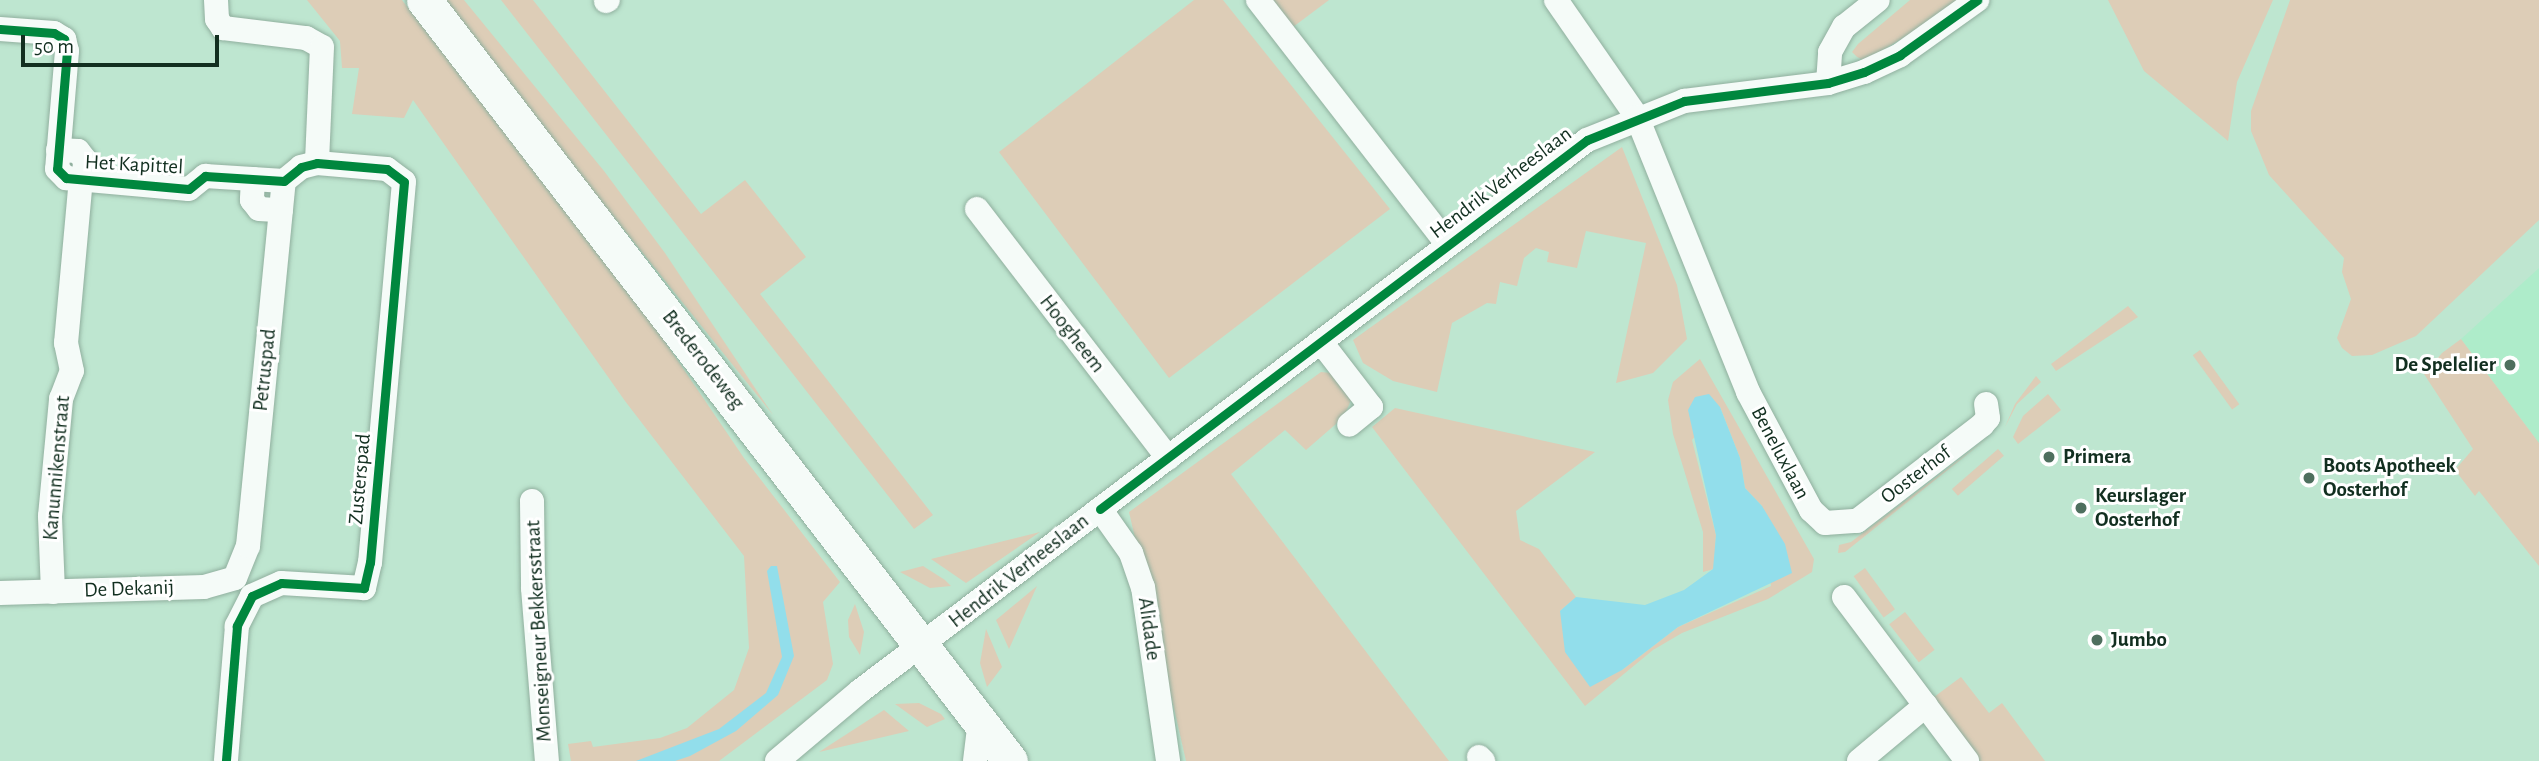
<!DOCTYPE html>
<html>
<head>
<meta charset="utf-8">
<style>
	body { margin:0 }
	#map { position:relative; width:2539px; height:761px; overflow:hidden; background:#bee6d0; font-family:"Alegreya Sans",sans-serif }
	div>[style] { position:absolute }
	.built>* { inset:0; background:#aeecca }
	.green>* { inset:0; background:#ddcdb7; transform-origin:0 0 }
	.water>* { inset:0; background:#92deeb }
	.roads { filter:drop-shadow(0 0 2px #90af9e) drop-shadow(0 0 2px #90af9e) }
	.minor>* { height:24px; margin:-12px; padding:0 12px; transform-origin:12px; border-radius:12px; background:#f5fbf8 }
	.secondary>* { height:35px; margin:-17.5px; padding:0 17.5px; transform-origin:17.5px; border-radius:17.5px; background:#f5fbf8 }
	.cycleway>* { height:9px; margin:-4.5px; padding:0 4.5px; transform-origin:4.5px; border-radius:4.5px; background:#00873e }
	.dots>* { width:19px; height:19px; translate:-50% -50%; box-sizing:border-box; border:4px solid #fff; border-radius:50% }
	span { translate:-50% -50%; white-space:nowrap; text-align:center; line-height:1.15; -webkit-text-stroke:6px #fff; paint-order:stroke }
	.street-label { font-size:21px; color:#122f20 }
	.poi-label { font-size:21px; color:#122f20; font-weight:700 }
	.right { translate:-100% -50%; text-align:right }
	.left { translate:0 -50%; text-align:left }
	.scale { position:absolute; left:21px; top:35px; width:198px; height:32px; box-sizing:border-box; border:4px solid #122f20; border-top:0; padding-left:9px; font-size:21px; line-height:24px; white-space:nowrap; color:#122f20; -webkit-text-stroke:5px #fff; paint-order:stroke }
</style>
</head>
<body>
<div id="map">
	<div class="built">
		<div style="clip-path:polygon(2539px 268px,2539px 443px,2461px 339px)"></div>
	</div>
	<div class="green">
		<div style="clip-path:polygon(307px 0,402px 0,640px 305px,744px 458px,840px 582px,823px 602px,833px 664px,827px 680px,719px 761px,571px 761px,568px 744px,591px 741px,593px 747px,660px 738px,687px 728px,734px 690px,749px 648px,744px 556px,625px 401px,413px 100px,404px 118px,352px 114px,359px 68px,342px 68px,340px 41px)"></div>
		<div style="clip-path:polygon(439px 0,464px 0,604px 171px,665px 253px,773px 415px)"></div>
		<div style="clip-path:polygon(501px 0,533px 0,701px 214px,745px 180px,806px 257px,760px 294px,933px 515px,914px 529px)"></div>
		<div style="clip-path:polygon(1194px 0,1223px 0,1390px 209px,1169px 378px,999px 152px)"></div>
		<div style="clip-path:polygon(1272px 0,1329px 0,1293px 27px)"></div>
		<div style="clip-path:polygon(1910px 0,1965px 0,1865px 61px,1857px 57px,1852px 52px,1858px 44px)"></div>
		<div style="clip-path:polygon(2108px 0,2273px 0,2237px 82px,2228px 141px,2144px 71px)"></div>
		<div style="clip-path:polygon(2290px 0,2539px 0,2539px 220px,2416px 336px,2372px 355px,2352px 356px,2342px 348px,2337px 338px,2351px 299px,2342px 272px,2344px 258px,2269px 175px,2251px 131px,2251px 111px)"></div>
		<div style="clip-path:polygon(1622px 147px,1677px 285px,1687px 339px,1653px 373px,1616px 383px,1646px 243px,1586px 231px,1577px 268px,1547px 262px,1549px 252px,1536px 248px,1524px 258px,1517px 286px,1500px 282px,1496px 304px,1487px 303px,1452px 323px,1437px 392px,1393px 381px,1363px 363px,1353px 340px)"></div>
		<div style="clip-path:polygon(2128px 306px,2138px 317px,2056px 371px,2051px 364px)"></div>
		<div style="clip-path:polygon(2461px 339px,2539px 443px,2539px 566px,2479px 491px,2475px 496px,2455px 470px,2473px 449px,2424px 374px,2442px 353px)"></div>
		<div style="left:2200px;top:350px;width:67px;height:9px;rotate:54deg"></div>
		<div style="clip-path:polygon(1700px 359px,1814px 559px,1812px 572px,1768px 599px,1682px 633px,1653px 650px,1585px 706px,1372px 427px,1395px 408px,1595px 452px,1516px 511px,1520px 540px,1539px 549px,1576px 597px,1560px 611px,1622px 670px,1678px 627px,1771px 586px,1762px 506px,1745px 488px,1740px 458px,1720px 407px,1692px 440px,1716px 535px,1714px 569px,1703px 572px,1703px 532px,1673px 434px,1668px 400px,1673px 382px)"></div>
		<div style="clip-path:polygon(1321px 372px,1331px 373px,1351px 400px,1344px 417px,1306px 450px,1285px 430px,1231px 474px,1449px 761px,1186px 761px,1129px 512px)"></div>
		<div style="clip-path:polygon(2036px 376px,2041px 382px,2017px 404px,2005px 427px,2015px 404px)"></div>
		<div style="clip-path:polygon(2048px 394px,2061px 410px,2018px 444px,2013px 437px,2023px 416px)"></div>
		<div style="clip-path:polygon(1989px 437px,1845px 552px,1838px 553px,1839px 545px,1851px 542px)"></div>
		<div style="left:1998px;top:449px;width:9px;height:61px;rotate:49deg"></div>
		<div style="clip-path:polygon(1040px 532px,966px 583px,931px 559px)"></div>
		<div style="clip-path:polygon(923px 566px,945px 580px,951px 586px,930px 588px,900px 572px)"></div>
		<div style="left:1865px;top:568px;width:51px;height:14px;rotate:54deg"></div>
		<div style="clip-path:polygon(1037px 586px,1009px 649px,996px 620px)"></div>
		<div style="clip-path:polygon(855px 604px,864px 632px,860px 655px,849px 637px,848px 620px)"></div>
		<div style="left:1905px;top:612px;width:48px;height:20px;rotate:52deg"></div>
		<div style="clip-path:polygon(986px 629px,1002px 667px,987px 687px,980px 663px)"></div>
		<div style="clip-path:polygon(1961px 677px,1989px 713px,2002px 703px,2045px 761px,1980px 761px,1934px 697px)"></div>
		<div style="clip-path:polygon(919px 703px,941px 714px,945px 719px,927px 727px,895px 704px)"></div>
		<div style="clip-path:polygon(884px 710px,909px 731px,819px 752px)"></div>
	</div>
	<div class="water">
		<div style="clip-path:polygon(1709px 394px,1720px 407px,1740px 458px,1745px 488px,1762px 506px,1785px 544px,1792px 573px,1678px 627px,1622px 670px,1590px 687px,1565px 652px,1560px 611px,1576px 597px,1645px 605px,1684px 590px,1713px 569px,1716px 535px,1688px 410px,1695px 397px)"></div>
		<div style="clip-path:polygon(771px 566px,777px 566px,794px 656px,778px 695px,736px 731px,690px 756px,675px 761px,636px 761px,719px 729px,766px 693px,782px 657px,767px 571px)"></div>
	</div>
	<div class="roads">
		<div class="minor">
			<div style="left:216px;top:0;width:19px;rotate:87deg"></div>
			<div style="left:217px;top:19px;width:11px;rotate:56deg"></div>
			<div style="left:223px;top:28px;width:84px;rotate:6.9deg"></div>
			<div style="left:306px;top:38px;width:18px;rotate:29deg"></div>
			<div style="left:322px;top:47px;width:116px;rotate:92.5deg"></div>
			<div style="left:1258px;top:0;width:309px;rotate:52.2deg"></div>
			<div style="left:1556px;top:0;width:142px;rotate:55.3deg"></div>
			<div style="left:1637px;top:117px;width:297px;rotate:68deg"></div>
			<div style="left:1748px;top:392px;width:134px;rotate:61.9deg"></div>
			<div style="left:1811px;top:510px;width:19px;rotate:43deg"></div>
			<div style="left:1825px;top:523px;width:32px;rotate:-4deg"></div>
			<div style="left:1857px;top:521px;width:158px;rotate:-37.5deg"></div>
			<div style="left:1982px;top:425px;width:9px;rotate:-49deg"></div>
			<div style="left:1988px;top:418px;width:14px;rotate:-98deg"></div>
			<div style="left:606px;top:1px;width:2px;rotate:-27deg"></div>
			<div style="left:0;top:29px;width:54px;rotate:4.2deg"></div>
			<div style="left:54px;top:33px;width:12px;rotate:31deg"></div>
			<div style="left:64px;top:39px;width:12px;rotate:76deg"></div>
			<div style="left:67px;top:51px;width:118px;rotate:94.8deg"></div>
			<div style="left:57px;top:169px;width:13px;rotate:45deg"></div>
			<div style="left:66px;top:178px;width:123px;rotate:5.1deg"></div>
			<div style="left:189px;top:189px;width:21px;rotate:-39deg"></div>
			<div style="left:205px;top:176px;width:79px;rotate:3.6deg"></div>
			<div style="left:284px;top:181px;width:22px;rotate:-39deg"></div>
			<div style="left:301px;top:167px;width:16px;rotate:-14deg"></div>
			<div style="left:317px;top:163px;width:70px;rotate:4.9deg"></div>
			<div style="left:387px;top:169px;width:21px;rotate:37deg"></div>
			<div style="left:404px;top:182px;width:382px;rotate:95.1deg"></div>
			<div style="left:370px;top:562px;width:27px;rotate:103deg"></div>
			<div style="left:364px;top:588px;width:83px;rotate:-176.6deg"></div>
			<div style="left:281px;top:583px;width:32px;rotate:156deg"></div>
			<div style="left:252px;top:596px;width:34px;rotate:117deg"></div>
			<div style="left:237px;top:626px;width:135px;rotate:94.7deg"></div>
			<div style="left:1828px;top:83px;width:31px;rotate:-86deg"></div>
			<div style="left:1830px;top:52px;width:29px;rotate:-61deg"></div>
			<div style="left:1844px;top:27px;width:43px;rotate:-38.5deg"></div>
			<div style="left:58px;top:150px;width:20px;rotate:3deg"></div>
			<div style="left:78px;top:151px;width:11px;rotate:52deg"></div>
			<div style="left:85px;top:160px;width:20px;rotate:93deg"></div>
			<div style="left:253px;top:179px;width:21px;rotate:93deg"></div>
			<div style="left:252px;top:200px;width:11px;rotate:52deg"></div>
			<div style="left:259px;top:209px;width:22px;rotate:3deg"></div>
			<div style="left:977px;top:209px;width:314px;rotate:52.5deg"></div>
			<div style="left:1321px;top:342px;width:82px;rotate:52.4deg"></div>
			<div style="left:1371px;top:407px;width:28px;rotate:141deg"></div>
			<div style="left:532px;top:501px;width:87px;rotate:89.3deg"></div>
			<div style="left:533px;top:588px;width:174px;rotate:85.4deg"></div>
			<div style="left:1100px;top:509px;width:54px;rotate:54.8deg"></div>
			<div style="left:1131px;top:553px;width:36px;rotate:71deg"></div>
			<div style="left:1143px;top:587px;width:176px;rotate:81.8deg"></div>
			<div style="left:53px;top:592px;width:76px;rotate:-92.3deg"></div>
			<div style="left:50px;top:516px;width:118px;rotate:-84.6deg"></div>
			<div style="left:61px;top:399px;width:30px;rotate:-69deg"></div>
			<div style="left:72px;top:371px;width:29px;rotate:-102deg"></div>
			<div style="left:66px;top:343px;width:165px;rotate:-84.8deg"></div>
			<div style="left:0;top:593px;width:204px;rotate:-1.7deg"></div>
			<div style="left:204px;top:587px;width:32px;rotate:-16deg"></div>
			<div style="left:235px;top:578px;width:35px;rotate:-68deg"></div>
			<div style="left:248px;top:546px;width:367px;rotate:-84.4deg"></div>
			<div style="left:1844px;top:597px;width:205px;rotate:53.1deg"></div>
			<div style="left:1479px;top:757px;width:6px;rotate:45deg"></div>
			<div style="left:777px;top:761px;width:109px;rotate:-40.1deg"></div>
			<div style="left:860px;top:691px;width:912px;rotate:-37.16deg"></div>
			<div style="left:1587px;top:140px;width:105px;rotate:-21.9deg"></div>
			<div style="left:1684px;top:101px;width:145px;rotate:-7.1deg"></div>
			<div style="left:1828px;top:83px;width:38px;rotate:-17deg"></div>
			<div style="left:1864px;top:72px;width:40px;rotate:-25deg"></div>
			<div style="left:1900px;top:55px;width:95px;rotate:-35.5deg"></div>
			<div style="left:975px;top:761px;width:39px;rotate:-83deg"></div>
			<div style="left:1859px;top:761px;width:87px;rotate:-39.9deg"></div>
		</div>
		<div class="secondary">
			<div style="left:424px;top:0;width:960px;rotate:52.4deg"></div>
		</div>
	</div>
	<div class="cycleway">
		<div style="left:0;top:29px;width:54px;rotate:4.2deg"></div>
		<div style="left:54px;top:33px;width:12px;rotate:31deg"></div>
		<div style="left:64px;top:39px;width:12px;rotate:76deg"></div>
		<div style="left:67px;top:51px;width:118px;rotate:94.8deg"></div>
		<div style="left:57px;top:169px;width:13px;rotate:45deg"></div>
		<div style="left:66px;top:178px;width:123px;rotate:5.1deg"></div>
		<div style="left:189px;top:189px;width:21px;rotate:-39deg"></div>
		<div style="left:205px;top:176px;width:79px;rotate:3.6deg"></div>
		<div style="left:284px;top:181px;width:22px;rotate:-39deg"></div>
		<div style="left:301px;top:167px;width:16px;rotate:-14deg"></div>
		<div style="left:317px;top:163px;width:70px;rotate:4.9deg"></div>
		<div style="left:387px;top:169px;width:21px;rotate:37deg"></div>
		<div style="left:404px;top:182px;width:382px;rotate:95.1deg"></div>
		<div style="left:370px;top:562px;width:27px;rotate:103deg"></div>
		<div style="left:364px;top:588px;width:83px;rotate:-176.6deg"></div>
		<div style="left:281px;top:583px;width:32px;rotate:156deg"></div>
		<div style="left:252px;top:596px;width:34px;rotate:117deg"></div>
		<div style="left:237px;top:626px;width:135px;rotate:94.7deg"></div>
		<div style="left:1100px;top:509px;width:611px;rotate:-37.15deg"></div>
		<div style="left:1587px;top:140px;width:105px;rotate:-21.9deg"></div>
		<div style="left:1684px;top:101px;width:145px;rotate:-7.1deg"></div>
		<div style="left:1828px;top:83px;width:38px;rotate:-17deg"></div>
		<div style="left:1864px;top:72px;width:40px;rotate:-25deg"></div>
		<div style="left:1900px;top:55px;width:95px;rotate:-35.5deg"></div>
	</div>
	<div class="dots">
		<div style="left:2510px;top:365px;background:#4e6f5e"></div>
		<div style="left:2049px;top:457px;background:#4e6f5e"></div>
		<div style="left:2309px;top:478px;background:#4e6f5e"></div>
		<div style="left:2081px;top:508px;background:#4e6f5e"></div>
		<div style="left:2097px;top:640px;background:#4e6f5e"></div>
	</div>
	<div class="street-label">
		<span style="left:134px;top:165px;rotate:3deg">Het Kapittel</span>
		<span style="left:1501px;top:183px;rotate:-37deg">Hendrik Verheeslaan</span>
		<span style="left:1072px;top:334px;rotate:52deg">Hoogheem</span>
		<span style="left:703px;top:360px;rotate:52deg">Brederodeweg</span>
		<span style="left:265px;top:370px;rotate:-84deg">Petruspad</span>
		<span style="left:1780px;top:453px;rotate:62deg">Beneluxlaan</span>
		<span style="left:57px;top:468px;rotate:-85deg">Kanunnikenstraat</span>
		<span style="left:1916px;top:475px;rotate:-37deg">Oosterhof</span>
		<span style="left:360px;top:479px;rotate:-85deg">Zusterspad</span>
		<span style="left:1019px;top:571px;rotate:-38deg">Hendrik Verheeslaan</span>
		<span style="left:129px;top:589px;rotate:-2deg">De Dekanij</span>
		<span style="left:1149px;top:629px;rotate:82deg">Alidade</span>
		<span style="left:539px;top:631px;rotate:-93deg">Monseigneur Bekkersstraat</span>
	</div>
	<div class="poi-label">
		<span class="right" style="left:2496px;top:365px">De Spelelier</span>
		<span class="left" style="left:2063px;top:457px">Primera</span>
		<span class="left" style="left:2323px;top:478px">Boots Apotheek<br>Oosterhof</span>
		<span class="left" style="left:2095px;top:508px">Keurslager<br>Oosterhof</span>
		<span class="left" style="left:2111px;top:640px">Jumbo</span>
	</div>
	<div class="scale">50 m</div>
</div>
</body>
</html>
